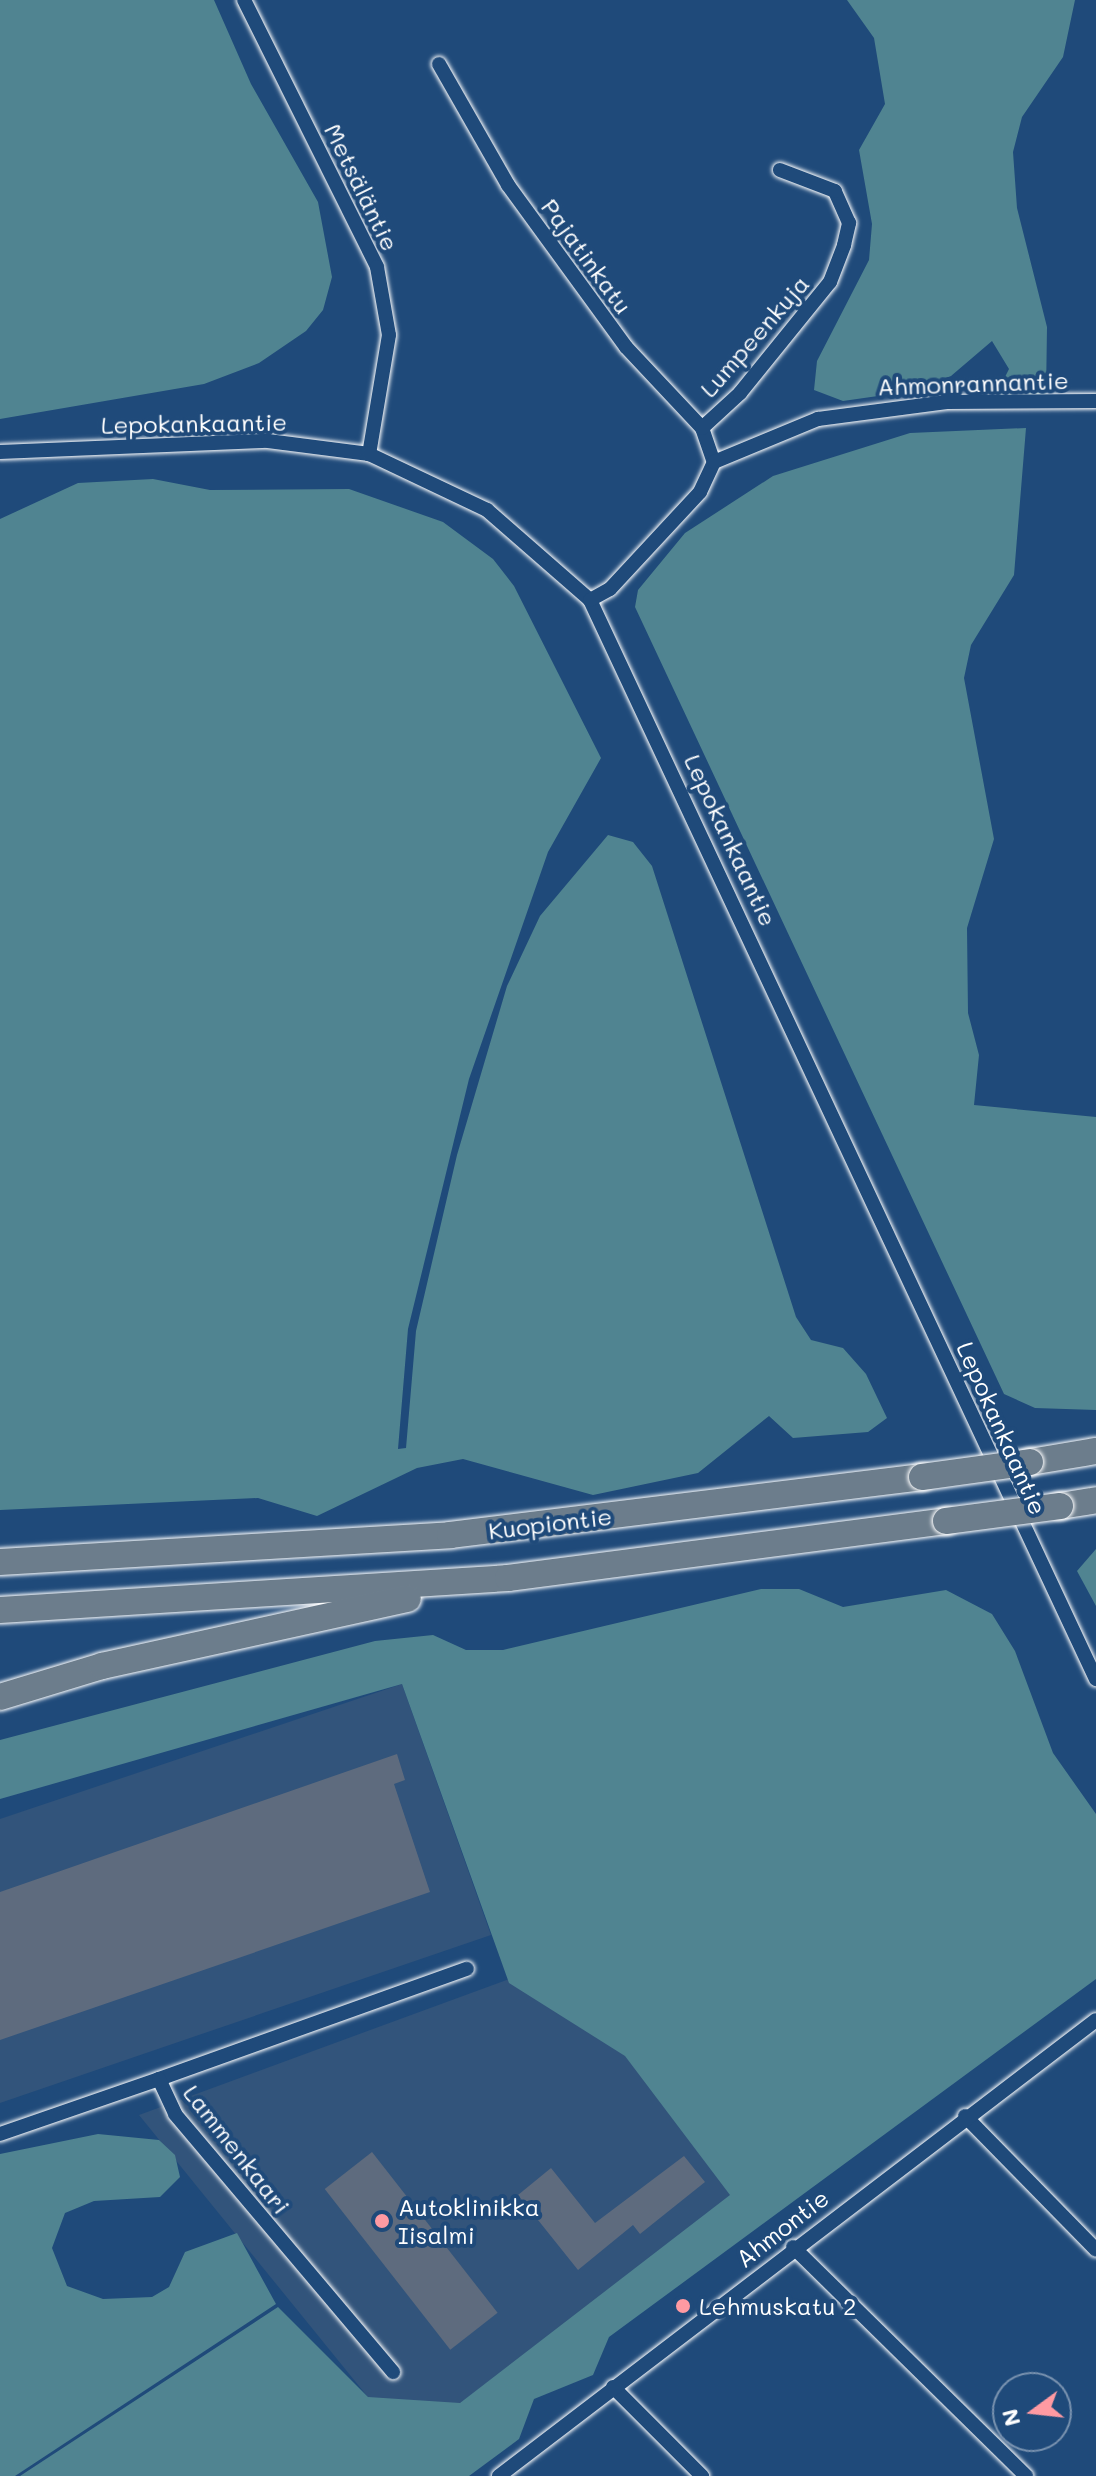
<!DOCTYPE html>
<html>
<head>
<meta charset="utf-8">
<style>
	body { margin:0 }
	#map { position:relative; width:1096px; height:2476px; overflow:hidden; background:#1f4a7a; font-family:Mali,sans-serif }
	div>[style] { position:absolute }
	.built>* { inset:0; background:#32547b }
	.green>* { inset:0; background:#508491 }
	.building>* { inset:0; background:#5e6b7e; transform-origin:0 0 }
	.roads { filter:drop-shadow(0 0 2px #fff) drop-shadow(0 0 2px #fff) }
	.street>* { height:14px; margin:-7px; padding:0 7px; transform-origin:7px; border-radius:7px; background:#1f4a7a }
	.highway>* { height:26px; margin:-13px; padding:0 13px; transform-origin:13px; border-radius:13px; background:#6c7d8c }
	.bridges { filter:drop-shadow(0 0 2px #fff) drop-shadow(0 0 2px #fff) }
	.highway-bridge>* { height:26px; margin:-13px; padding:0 13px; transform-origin:13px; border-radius:13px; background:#6c7d8c }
	.dots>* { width:22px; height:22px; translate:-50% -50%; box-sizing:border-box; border:4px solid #1f4a7a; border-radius:50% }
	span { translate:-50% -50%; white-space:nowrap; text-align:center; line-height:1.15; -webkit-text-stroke:8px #1f4a7a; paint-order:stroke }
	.street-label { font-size:24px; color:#fff }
	.poi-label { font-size:24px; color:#fff }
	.left { translate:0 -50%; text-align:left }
	.north { position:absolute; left:992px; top:2372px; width:80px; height:80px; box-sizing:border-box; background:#1f4a7a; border:2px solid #7992af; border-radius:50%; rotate:255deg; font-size:22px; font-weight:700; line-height:32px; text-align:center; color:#fff }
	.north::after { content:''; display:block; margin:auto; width:28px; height:36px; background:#ff9aa2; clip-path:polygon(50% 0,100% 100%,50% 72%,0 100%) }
</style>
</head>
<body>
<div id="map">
	<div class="built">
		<div style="clip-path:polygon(402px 1684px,491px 1935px,0 2103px,0 1819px)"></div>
		<div style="clip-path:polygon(558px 1961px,755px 2181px,406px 2444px,139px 2115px)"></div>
	</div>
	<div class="green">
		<div style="clip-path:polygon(0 0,214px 0,251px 84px,318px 202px,332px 277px,323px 310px,306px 331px,259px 363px,204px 384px,0 419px)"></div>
		<div style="clip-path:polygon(847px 0,1075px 0,1063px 57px,1022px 117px,1013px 152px,1017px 208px,1047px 327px,1046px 396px,996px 395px,1009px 369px,992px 341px,951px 376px,913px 391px,843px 401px,814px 390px,817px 361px,869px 260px,872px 224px,859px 150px,885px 104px,874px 38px)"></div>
		<div style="clip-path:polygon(1026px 428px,1014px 575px,971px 645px,964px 678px,994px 839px,967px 928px,968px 1013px,979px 1055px,974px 1105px,1096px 1117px,1096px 1410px,1035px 1408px,1004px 1394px,635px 607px,638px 590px,685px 533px,773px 476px,910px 433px)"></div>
		<div style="clip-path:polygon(153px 479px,210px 490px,349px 489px,443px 522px,493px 559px,514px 586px,601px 758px,548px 852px,469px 1079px,408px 1329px,398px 1449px,406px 1448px,416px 1331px,457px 1155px,507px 986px,540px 916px,608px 835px,633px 842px,652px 866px,796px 1317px,811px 1340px,843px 1348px,866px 1374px,887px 1418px,868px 1432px,793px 1438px,769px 1416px,698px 1473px,593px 1495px,463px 1459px,417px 1468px,317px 1516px,258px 1498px,0 1510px,0 519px,78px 483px)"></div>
		<div style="clip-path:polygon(1096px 1549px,1096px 1606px,1077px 1571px)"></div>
		<div style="clip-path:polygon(761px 1589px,799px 1589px,843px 1607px,946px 1590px,992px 1614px,1015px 1651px,1053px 1753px,1096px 1814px,1096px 1979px,609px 2337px,593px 2375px,534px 2399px,519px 2439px,469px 2476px,20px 2476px,278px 2307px,368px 2397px,460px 2403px,730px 2195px,625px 2056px,509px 1983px,402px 1684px,0 1799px,0 1740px,375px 1641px,433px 1635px,466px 1650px,503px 1650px)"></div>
		<div style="clip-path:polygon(98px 2134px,159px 2140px,175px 2155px,180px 2177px,160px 2197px,94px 2201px,65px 2213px,52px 2248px,67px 2286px,103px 2299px,152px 2297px,169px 2287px,185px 2252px,237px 2233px,276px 2304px,15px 2476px,0 2476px,0 2154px)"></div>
	</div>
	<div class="building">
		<div style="clip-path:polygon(397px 1754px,405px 1780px,394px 1784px,430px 1892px,0 2040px,0 1892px)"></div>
		<div style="left:372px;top:2152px;width:204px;height:60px;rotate:52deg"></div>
		<div style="clip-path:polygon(684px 2156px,705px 2182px,640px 2234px,633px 2225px,578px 2270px,518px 2195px,551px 2168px,595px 2223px)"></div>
	</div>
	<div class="roads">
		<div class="street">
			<div style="left:244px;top:0;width:298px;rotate:63.5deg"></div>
			<div style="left:377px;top:267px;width:69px;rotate:80deg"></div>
			<div style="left:389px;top:335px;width:121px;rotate:99.5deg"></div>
			<div style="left:439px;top:64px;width:139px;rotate:60.3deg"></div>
			<div style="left:508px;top:185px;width:200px;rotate:53.9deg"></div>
			<div style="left:626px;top:347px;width:111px;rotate:46.8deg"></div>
			<div style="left:702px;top:428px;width:36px;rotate:71deg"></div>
			<div style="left:702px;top:428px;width:52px;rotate:-42.6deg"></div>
			<div style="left:740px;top:393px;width:143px;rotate:-51deg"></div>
			<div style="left:830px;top:282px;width:40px;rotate:-69deg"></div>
			<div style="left:844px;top:245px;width:23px;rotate:-77deg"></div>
			<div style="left:849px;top:223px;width:35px;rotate:-114deg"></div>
			<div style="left:835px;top:191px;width:59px;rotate:-159.1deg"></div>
			<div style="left:0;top:452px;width:268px;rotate:-2.4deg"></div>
			<div style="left:268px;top:441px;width:102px;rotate:7.3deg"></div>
			<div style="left:369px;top:454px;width:131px;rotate:25.4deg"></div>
			<div style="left:487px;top:510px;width:137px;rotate:41.1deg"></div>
			<div style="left:590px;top:600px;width:1192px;rotate:64.88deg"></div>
			<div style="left:590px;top:600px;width:23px;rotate:-29deg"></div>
			<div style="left:610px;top:589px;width:132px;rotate:-47.1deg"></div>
			<div style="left:700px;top:492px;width:33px;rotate:-65deg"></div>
			<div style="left:714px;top:462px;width:113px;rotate:-22.5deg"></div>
			<div style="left:818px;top:419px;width:130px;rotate:-7.5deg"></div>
			<div style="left:947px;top:402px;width:149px;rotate:-0.4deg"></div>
			<div style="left:159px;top:2079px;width:327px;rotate:-19.7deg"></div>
			<div style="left:965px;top:2116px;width:187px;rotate:45.6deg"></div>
			<div style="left:0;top:2134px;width:168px;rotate:-19.1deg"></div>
			<div style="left:159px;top:2079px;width:38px;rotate:65deg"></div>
			<div style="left:175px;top:2114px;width:338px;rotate:49.8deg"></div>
			<div style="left:793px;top:2247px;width:327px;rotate:44.5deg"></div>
			<div style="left:613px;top:2387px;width:126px;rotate:45deg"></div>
			<div style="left:499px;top:2476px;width:751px;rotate:-37.37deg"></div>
		</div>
		<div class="highway">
			<div style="left:1030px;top:1462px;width:67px;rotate:-9.5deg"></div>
			<div style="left:1060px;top:1506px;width:36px;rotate:-9deg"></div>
			<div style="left:0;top:1562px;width:451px;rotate:-3.4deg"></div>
			<div style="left:450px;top:1535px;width:476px;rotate:-7deg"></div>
			<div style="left:0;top:1610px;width:509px;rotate:-3.6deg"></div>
			<div style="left:508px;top:1578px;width:442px;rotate:-7.4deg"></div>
			<div style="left:0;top:1697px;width:107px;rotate:-16.9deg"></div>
			<div style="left:102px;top:1666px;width:313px;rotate:-12.4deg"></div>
		</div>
	</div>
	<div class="bridges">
		<div class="highway-bridge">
			<div style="left:922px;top:1477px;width:109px;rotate:-7.9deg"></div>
			<div style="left:946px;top:1521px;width:115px;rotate:-7.5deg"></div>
		</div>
	</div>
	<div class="dots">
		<div style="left:382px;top:2221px;background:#ff9aa2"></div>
		<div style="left:683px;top:2306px;background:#ff9aa2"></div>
	</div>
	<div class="street-label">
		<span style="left:362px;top:187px;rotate:64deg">Metsäläntie</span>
		<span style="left:587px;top:256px;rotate:54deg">Pajatinkatu</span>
		<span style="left:754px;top:336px;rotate:-49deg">Lumpeenkuja</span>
		<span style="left:973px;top:383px;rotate:-2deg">Ahmonrannantie</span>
		<span style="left:194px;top:423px;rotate:-1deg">Lepokankaantie</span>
		<span style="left:731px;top:840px;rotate:65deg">Lepokankaantie</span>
		<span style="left:1002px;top:1428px;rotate:66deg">Lepokankaantie</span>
		<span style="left:550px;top:1523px;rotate:-7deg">Kuopiontie</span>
		<span style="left:237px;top:2149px;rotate:52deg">Lammenkaari</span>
		<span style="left:782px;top:2228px;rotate:-38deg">Ahmontie</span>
	</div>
	<div class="poi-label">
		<span class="left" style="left:398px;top:2221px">Autoklinikka<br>Iisalmi</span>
		<span class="left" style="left:699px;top:2306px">Lehmuskatu 2</span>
	</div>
	<div class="north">N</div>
</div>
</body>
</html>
